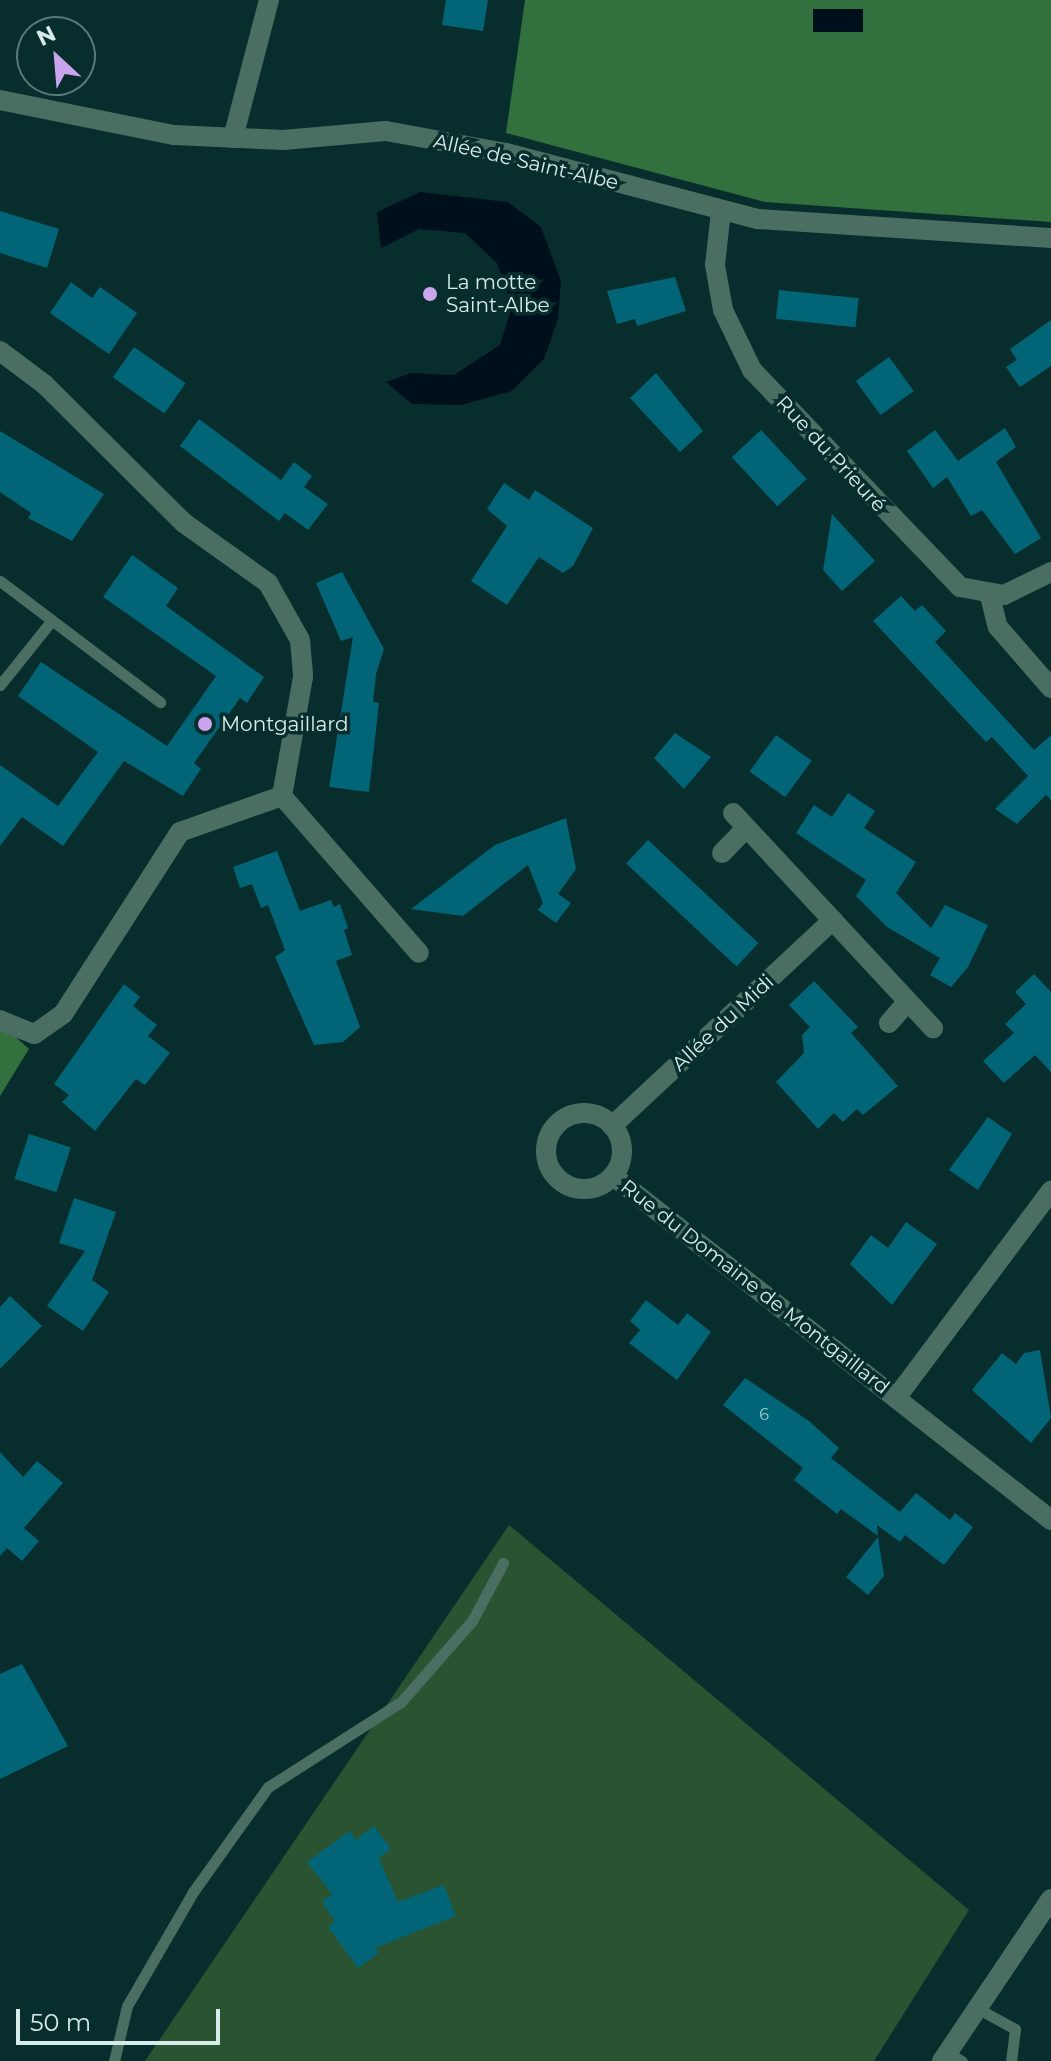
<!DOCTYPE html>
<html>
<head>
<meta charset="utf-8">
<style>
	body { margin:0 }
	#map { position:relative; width:1051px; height:2061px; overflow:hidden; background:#072e2d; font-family:Montserrat,sans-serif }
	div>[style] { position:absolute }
	.green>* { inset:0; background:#295331 }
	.forest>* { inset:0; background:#32703d }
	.water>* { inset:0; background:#000f1c; transform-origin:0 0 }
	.building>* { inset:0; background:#026577; transform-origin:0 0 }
	.service>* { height:11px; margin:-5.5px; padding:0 5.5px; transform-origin:5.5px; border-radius:5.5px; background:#4a6e61 }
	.minor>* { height:20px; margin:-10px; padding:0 10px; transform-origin:10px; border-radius:10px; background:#4a6e61 }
	.minor>.ring { margin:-10px; padding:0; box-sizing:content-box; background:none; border:20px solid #4a6e61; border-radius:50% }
	.dots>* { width:22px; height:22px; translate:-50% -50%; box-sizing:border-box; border:4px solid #072e2d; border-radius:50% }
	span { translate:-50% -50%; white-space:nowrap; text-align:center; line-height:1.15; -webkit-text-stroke:7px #072e2d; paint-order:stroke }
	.number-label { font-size:16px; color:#a2cacd }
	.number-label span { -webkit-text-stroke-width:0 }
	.street-label { font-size:20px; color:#d7ebea }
	.poi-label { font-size:20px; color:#d7ebea }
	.left { translate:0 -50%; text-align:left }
	.north { position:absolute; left:16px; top:16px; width:80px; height:80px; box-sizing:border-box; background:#072e2d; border:2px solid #5a7a79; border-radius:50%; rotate:334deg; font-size:22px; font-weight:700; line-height:32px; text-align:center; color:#d7ebea }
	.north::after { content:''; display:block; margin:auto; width:28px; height:36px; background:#c9a5ee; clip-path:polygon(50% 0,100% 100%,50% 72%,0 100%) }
	.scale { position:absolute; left:16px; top:2009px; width:204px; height:36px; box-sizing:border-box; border:4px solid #d7ebea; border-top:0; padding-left:10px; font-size:24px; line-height:28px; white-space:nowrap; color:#d7ebea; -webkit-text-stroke:6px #072e2d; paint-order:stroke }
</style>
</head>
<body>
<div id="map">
	<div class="green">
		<div style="clip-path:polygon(509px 1525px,969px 1910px,874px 2061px,145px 2061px)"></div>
	</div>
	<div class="forest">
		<div style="clip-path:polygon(525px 0,1051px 0,1051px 222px,765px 202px,506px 133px)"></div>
		<div style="clip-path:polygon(0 1023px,29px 1049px,0 1096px)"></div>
	</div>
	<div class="water">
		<div style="left:863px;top:9px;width:23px;height:50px;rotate:90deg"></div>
		<div style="clip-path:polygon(420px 192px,508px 202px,541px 227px,561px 281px,558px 319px,544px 359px,512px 391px,461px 405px,412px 404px,386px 382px,411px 373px,454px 375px,500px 345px,512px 306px,497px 263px,465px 233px,419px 229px,381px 248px,377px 212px)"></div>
	</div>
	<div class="building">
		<div style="clip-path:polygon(446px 0,488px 0,483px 31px,442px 25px)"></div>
		<div style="clip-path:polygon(0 211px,59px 229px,47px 268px,0 253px)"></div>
		<div style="clip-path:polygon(675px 277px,686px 311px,637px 326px,635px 319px,617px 324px,607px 291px)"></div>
		<div style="clip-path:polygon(71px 282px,92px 298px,100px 287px,137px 313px,109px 354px,50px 313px)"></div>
		<div style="left:779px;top:290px;width:80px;height:29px;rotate:6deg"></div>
		<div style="clip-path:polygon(1051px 320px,1051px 366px,1020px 387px,1006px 367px,1017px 360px,1010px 349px)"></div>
		<div style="left:134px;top:347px;width:63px;height:37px;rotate:35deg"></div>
		<div style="left:889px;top:357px;width:42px;height:41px;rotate:54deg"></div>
		<div style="clip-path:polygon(656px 373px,703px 431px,680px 452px,630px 398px)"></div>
		<div style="clip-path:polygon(199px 419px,281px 480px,294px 462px,312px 476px,304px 487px,328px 504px,308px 530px,285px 513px,279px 521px,180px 446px)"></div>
		<div style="clip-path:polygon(1005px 428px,1016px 447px,996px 462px,1041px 538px,1015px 554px,982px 510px,971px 516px,947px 477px,933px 488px,907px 451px,935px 430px,958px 461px)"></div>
		<div style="left:761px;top:430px;width:67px;height:40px;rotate:47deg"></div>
		<div style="clip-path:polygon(0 431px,104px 494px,72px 541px,28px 518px,31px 513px,0 492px)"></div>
		<div style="clip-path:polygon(504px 483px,529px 500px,535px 490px,593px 528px,573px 566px,563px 573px,539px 557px,507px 605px,471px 581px,507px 526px,487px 509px)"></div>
		<div style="clip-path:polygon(832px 514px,875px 561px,842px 591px,823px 570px)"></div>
		<div style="clip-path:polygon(132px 555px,178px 588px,166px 606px,264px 677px,247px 703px,240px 698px,194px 763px,201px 769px,183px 796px,124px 761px,63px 846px,22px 817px,0 846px,0 765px,58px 806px,98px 752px,18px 696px,41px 662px,167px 746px,216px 676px,103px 597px)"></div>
		<div style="clip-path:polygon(342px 572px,384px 649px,376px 674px,373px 702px,379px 703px,369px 792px,329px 787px,353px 637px,341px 641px,316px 583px)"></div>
		<div style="clip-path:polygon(901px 596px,915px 611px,922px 605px,946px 631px,935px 642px,1034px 750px,1051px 735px,1051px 800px,1046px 795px,1017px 824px,995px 809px,1028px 776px,992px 737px,986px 742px,873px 621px)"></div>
		<div style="clip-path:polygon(675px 733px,711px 757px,684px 789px,654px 758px)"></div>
		<div style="left:776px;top:735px;width:44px;height:45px;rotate:36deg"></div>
		<div style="clip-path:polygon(848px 793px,875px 811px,864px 828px,916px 862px,896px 893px,931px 928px,945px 905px,988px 925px,968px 967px,951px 987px,930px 975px,940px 958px,887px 927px,856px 896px,866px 880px,796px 833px,814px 805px,832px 817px)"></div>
		<div style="clip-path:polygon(566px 818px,576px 869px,558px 894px,571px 903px,556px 923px,538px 910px,543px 903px,528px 865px,463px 916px,411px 909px,495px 845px)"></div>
		<div style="left:648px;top:840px;width:151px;height:32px;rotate:43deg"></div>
		<div style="clip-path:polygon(277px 851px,300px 911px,331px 900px,334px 907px,340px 904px,348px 928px,344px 930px,352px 955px,336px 961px,360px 1027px,343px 1042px,314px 1045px,275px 957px,285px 950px,268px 905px,261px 908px,252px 884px,240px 888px,233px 867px)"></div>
		<div style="clip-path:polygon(1034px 974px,1051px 992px,1051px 1072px,1035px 1055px,1004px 1083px,983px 1061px,1014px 1033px,1005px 1024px,1026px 1004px,1015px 992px)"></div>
		<div style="clip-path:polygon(814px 981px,858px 1027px,851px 1033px,898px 1086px,863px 1115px,857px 1109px,843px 1122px,834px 1113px,818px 1129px,776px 1082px,804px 1053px,802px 1035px,810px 1027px,789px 1005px)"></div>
		<div style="clip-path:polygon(124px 984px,140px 997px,133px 1006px,157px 1025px,148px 1036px,170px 1053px,145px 1085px,136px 1079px,95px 1131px,62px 1102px,69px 1095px,54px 1084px)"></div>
		<div style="clip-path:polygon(988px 1117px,1012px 1134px,978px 1190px,949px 1170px)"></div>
		<div style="left:29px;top:1134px;width:44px;height:47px;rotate:18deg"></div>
		<div style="clip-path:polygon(74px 1198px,116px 1212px,92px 1280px,109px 1292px,83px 1331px,47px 1306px,85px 1251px,59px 1243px)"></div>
		<div style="clip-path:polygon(906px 1222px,937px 1244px,892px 1305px,850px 1264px,871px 1235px,888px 1248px)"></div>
		<div style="clip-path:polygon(10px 1296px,42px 1326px,0 1369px,0 1307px)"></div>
		<div style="clip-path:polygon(646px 1300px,678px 1325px,687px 1313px,711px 1332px,677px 1380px,629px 1343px,640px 1330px,630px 1321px)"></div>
		<div style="clip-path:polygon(1040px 1350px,1051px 1418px,1031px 1443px,972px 1390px,1002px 1353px,1016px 1364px,1024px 1353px)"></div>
		<div style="clip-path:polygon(745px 1378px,809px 1421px,839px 1448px,831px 1458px,900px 1512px,916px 1493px,950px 1520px,955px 1513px,973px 1527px,944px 1565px,905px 1535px,900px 1542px,877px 1525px,878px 1536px,841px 1509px,837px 1514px,794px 1480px,803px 1468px,723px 1405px)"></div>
		<div style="clip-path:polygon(0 1452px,23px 1477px,37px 1461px,63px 1483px,24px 1528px,39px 1541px,22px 1561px,7px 1548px,0 1556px)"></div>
		<div style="clip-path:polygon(878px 1537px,884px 1576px,868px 1595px,846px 1577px)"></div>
		<div style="clip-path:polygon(22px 1664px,68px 1746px,0 1779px,0 1674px)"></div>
		<div style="clip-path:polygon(374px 1826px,391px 1849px,379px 1858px,398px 1902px,444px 1885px,456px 1916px,375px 1948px,379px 1953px,358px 1968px,328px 1927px,335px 1921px,322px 1902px,332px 1894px,307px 1862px,350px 1831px,356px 1840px)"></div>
	</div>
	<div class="service">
		<div style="left:0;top:581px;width:201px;rotate:37.1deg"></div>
		<div style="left:0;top:685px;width:83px;rotate:-51.3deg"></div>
		<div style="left:977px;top:2008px;width:43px;rotate:28.9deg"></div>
		<div style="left:1015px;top:2029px;width:32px;rotate:97deg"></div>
		<div style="left:948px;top:2053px;width:16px;rotate:30deg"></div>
		<div style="left:114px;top:2061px;width:57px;rotate:-76.7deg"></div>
		<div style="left:127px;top:2006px;width:132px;rotate:-59.9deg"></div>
		<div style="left:193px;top:1892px;width:129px;rotate:-54.5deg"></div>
		<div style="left:268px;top:1787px;width:158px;rotate:-32.6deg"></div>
		<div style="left:401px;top:1702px;width:108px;rotate:-48.8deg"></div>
		<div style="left:472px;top:1621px;width:66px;rotate:-61.9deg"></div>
	</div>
	<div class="minor">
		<div style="left:0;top:100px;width:177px;rotate:11.4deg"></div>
		<div style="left:174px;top:135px;width:109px;rotate:2.6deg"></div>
		<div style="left:283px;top:140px;width:103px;rotate:-5deg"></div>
		<div style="left:386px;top:131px;width:122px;rotate:10.4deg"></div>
		<div style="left:506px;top:153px;width:260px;rotate:14.7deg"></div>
		<div style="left:757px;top:219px;width:295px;rotate:3.7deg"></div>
		<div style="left:233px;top:138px;width:143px;rotate:-75.4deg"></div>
		<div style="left:721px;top:211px;width:54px;rotate:96.3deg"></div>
		<div style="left:715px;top:265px;width:46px;rotate:79.9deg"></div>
		<div style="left:723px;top:310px;width:67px;rotate:64.2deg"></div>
		<div style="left:752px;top:370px;width:301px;rotate:46.2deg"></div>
		<div style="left:960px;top:587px;width:45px;rotate:10.3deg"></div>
		<div style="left:1004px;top:595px;width:52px;rotate:-26.1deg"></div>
		<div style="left:0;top:351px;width:55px;rotate:36.9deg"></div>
		<div style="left:44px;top:384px;width:197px;rotate:44.8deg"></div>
		<div style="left:184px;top:523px;width:103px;rotate:35.5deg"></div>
		<div style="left:268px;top:583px;width:65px;rotate:60.7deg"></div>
		<div style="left:300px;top:640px;width:37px;rotate:85deg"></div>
		<div style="left:303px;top:677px;width:121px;rotate:100deg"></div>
		<div style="left:282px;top:796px;width:108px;rotate:160.6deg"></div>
		<div style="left:180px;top:832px;width:216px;rotate:122.7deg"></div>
		<div style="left:63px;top:1014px;width:35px;rotate:145deg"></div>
		<div style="left:34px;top:1034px;width:37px;rotate:-158deg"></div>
		<div style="left:990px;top:596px;width:32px;rotate:76deg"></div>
		<div style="left:998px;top:627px;width:81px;rotate:49deg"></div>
		<div style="left:282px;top:796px;width:208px;rotate:48.9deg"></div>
		<div style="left:733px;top:813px;width:294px;rotate:47.1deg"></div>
		<div style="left:722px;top:853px;width:35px;rotate:-46deg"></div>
		<div style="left:889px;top:1023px;width:28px;rotate:-49deg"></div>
		<div class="ring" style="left:546px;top:1113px;width:56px;height:56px"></div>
		<div style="left:612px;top:1126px;width:302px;rotate:-43deg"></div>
		<div style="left:613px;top:1176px;width:557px;rotate:38.15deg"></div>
		<div style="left:896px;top:1398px;width:259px;rotate:-53.2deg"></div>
		<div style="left:942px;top:2061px;width:195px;rotate:-56.1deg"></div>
	</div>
	<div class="dots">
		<div style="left:430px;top:294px;background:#c9a5ee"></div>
		<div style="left:205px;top:724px;background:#c9a5ee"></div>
	</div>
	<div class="number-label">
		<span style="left:764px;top:1415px">6</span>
	</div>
	<div class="street-label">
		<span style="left:526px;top:162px;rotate:13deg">Allée de Saint-Albe</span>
		<span style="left:831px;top:454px;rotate:47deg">Rue du Prieuré</span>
		<span style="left:723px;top:1023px;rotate:-43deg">Allée du Midi</span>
		<span style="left:755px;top:1287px;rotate:38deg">Rue du Domaine de Montgaillard</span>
	</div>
	<div class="poi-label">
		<span class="left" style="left:446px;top:294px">La motte<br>Saint-Albe</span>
		<span class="left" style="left:221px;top:724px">Montgaillard</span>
	</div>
	<div class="north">N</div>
	<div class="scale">50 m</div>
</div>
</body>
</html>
